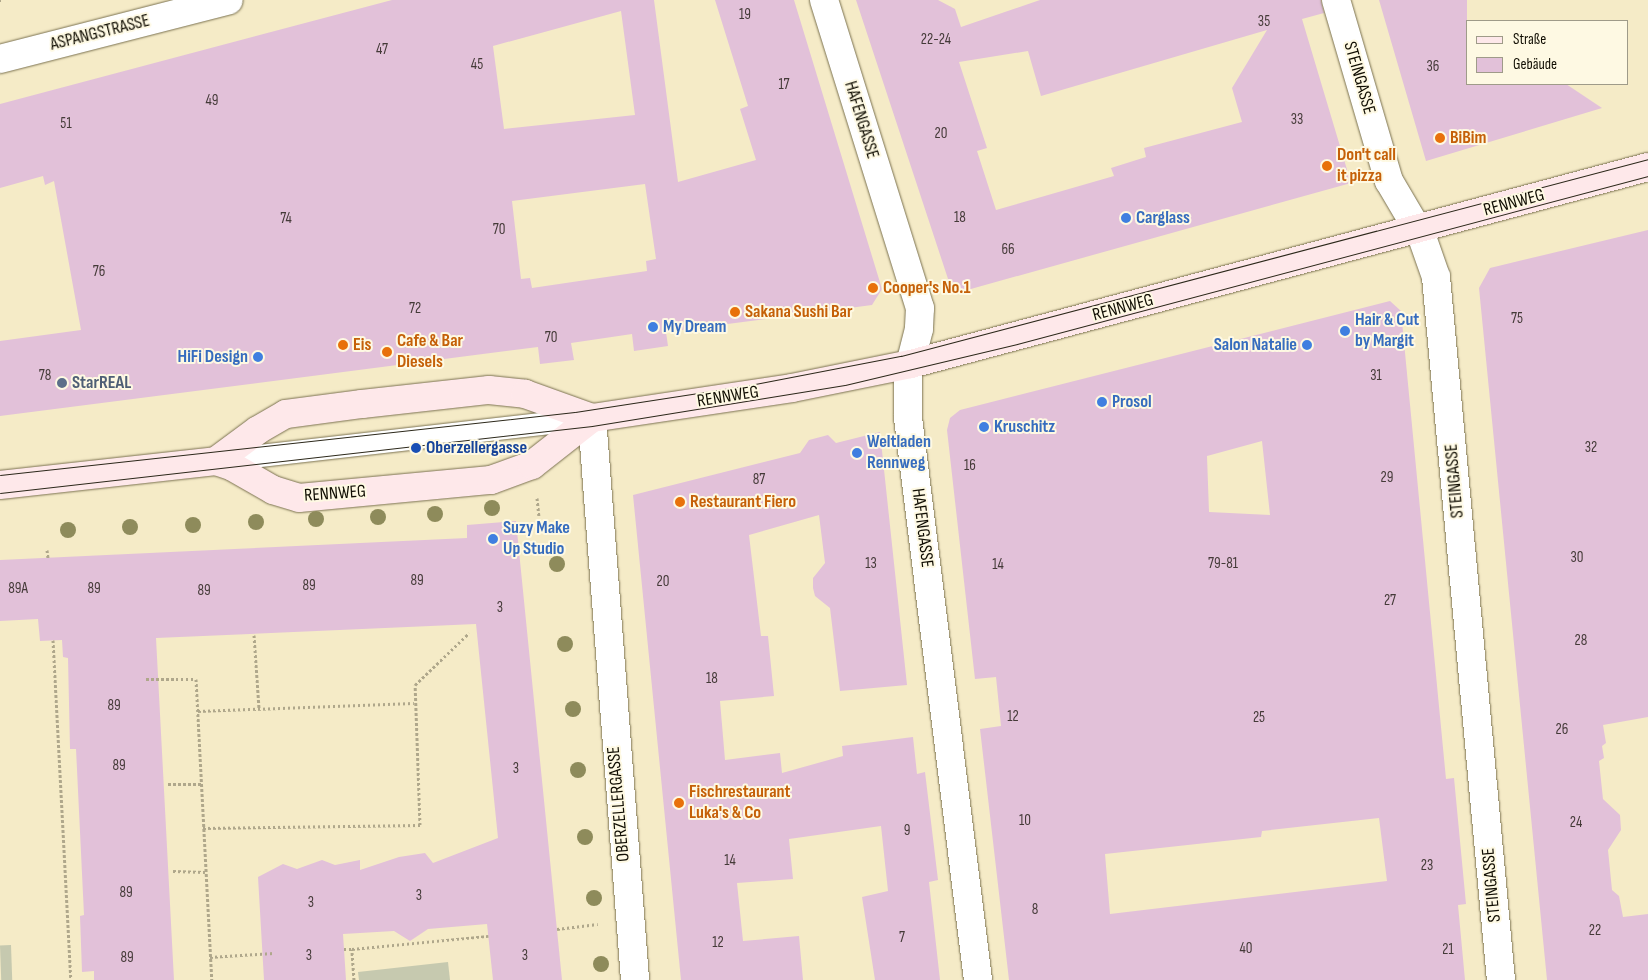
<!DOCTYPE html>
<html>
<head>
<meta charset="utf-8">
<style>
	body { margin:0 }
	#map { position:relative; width:1648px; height:980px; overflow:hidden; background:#f5ebc7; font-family:"Sofia Sans Condensed",sans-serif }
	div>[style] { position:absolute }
	.green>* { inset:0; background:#c6c9af; transform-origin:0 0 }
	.building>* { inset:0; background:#e2c1d9 }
	.path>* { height:3px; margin-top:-1.5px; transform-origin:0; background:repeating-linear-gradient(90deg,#afa78b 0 2.5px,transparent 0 5px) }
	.roads { filter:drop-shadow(0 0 1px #7b7251) drop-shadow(0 0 1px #7b7251) }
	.service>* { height:22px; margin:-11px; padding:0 11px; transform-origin:11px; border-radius:11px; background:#fff }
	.minor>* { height:28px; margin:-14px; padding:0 14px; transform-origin:14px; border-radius:14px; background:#fff }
	.secondary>* { height:28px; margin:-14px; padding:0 14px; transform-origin:14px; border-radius:14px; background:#fee8ea }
	.tram>* { height:1px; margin:-0.5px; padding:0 0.5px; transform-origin:0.5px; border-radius:0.5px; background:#2c281a }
	.trees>* { width:16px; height:16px; margin:-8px; border-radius:50%; background:#8e8b5b }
	.dots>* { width:14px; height:14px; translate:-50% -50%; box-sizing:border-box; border:2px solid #fef9e3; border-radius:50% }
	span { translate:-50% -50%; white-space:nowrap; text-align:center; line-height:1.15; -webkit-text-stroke:4px #fef9e3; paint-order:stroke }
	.number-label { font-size:15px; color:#443a38 }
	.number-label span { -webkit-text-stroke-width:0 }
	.street-label { font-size:18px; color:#100d02 }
	.food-label { font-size:18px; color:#c56008; font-weight:700 }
	.left { translate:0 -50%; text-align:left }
	.shop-label { font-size:18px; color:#366cbe; font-weight:700 }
	.right { translate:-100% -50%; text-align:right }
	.service-label { font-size:18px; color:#4e5e75; font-weight:700 }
	.transit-label { font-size:18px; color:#164399; font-weight:700 }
	.legend { position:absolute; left:1466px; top:20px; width:162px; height:65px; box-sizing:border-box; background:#fef9e3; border:1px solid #9f9b89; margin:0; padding:6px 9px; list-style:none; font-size:15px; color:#100d02 }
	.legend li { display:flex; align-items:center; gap:10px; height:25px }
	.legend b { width:25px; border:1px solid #9f9b89 }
</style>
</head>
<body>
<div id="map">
	<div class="green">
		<div style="left:11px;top:945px;width:35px;height:11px;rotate:88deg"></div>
		<div style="clip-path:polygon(448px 962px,450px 980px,359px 980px,358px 972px)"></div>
	</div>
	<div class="building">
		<div style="clip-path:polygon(evenodd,392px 0,654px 0,678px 182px,756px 160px,740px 109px,748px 106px,715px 0,794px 0,882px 289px,872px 305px,666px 332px,668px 346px,634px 351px,632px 334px,571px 343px,574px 360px,540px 364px,538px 347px,0 416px,0 341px,81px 330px,54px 181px,45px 185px,43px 176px,0 188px,0 104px,392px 0,621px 11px,635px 115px,504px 129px,493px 46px,621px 11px,392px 0,645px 184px,656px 259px,646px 261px,647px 271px,532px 288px,530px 278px,521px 279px,512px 201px,645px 184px)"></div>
		<div style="clip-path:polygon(evenodd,856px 0,938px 0,955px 9px,961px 27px,1040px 0,1321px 0,1324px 13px,1302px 19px,1351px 183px,953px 294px,856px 0,1267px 30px,1232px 88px,1242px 122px,1144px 148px,1146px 157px,1111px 168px,1114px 176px,996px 210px,977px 151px,987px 148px,959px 62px,1028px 51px,1041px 96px,1267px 30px)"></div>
		<div style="clip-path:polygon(1379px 0,1467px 0,1467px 84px,1566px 84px,1602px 108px,1426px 161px)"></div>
		<div style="clip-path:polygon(1648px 230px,1648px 717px,1603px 725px,1606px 743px,1602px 746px,1604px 758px,1599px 761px,1603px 799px,1620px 815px,1621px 830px,1608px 850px,1612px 890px,1619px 896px,1623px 917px,1648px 914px,1648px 980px,1547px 980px,1479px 288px,1490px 268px)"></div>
		<div style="clip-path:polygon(evenodd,1390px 301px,1401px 311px,1446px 779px,1454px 778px,1466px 904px,1458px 905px,1465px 980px,1009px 980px,980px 729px,1001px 726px,996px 677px,975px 679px,947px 430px,950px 418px,960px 410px,1390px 301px,1262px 441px,1270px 515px,1209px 512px,1207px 456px,1262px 441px,1390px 301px,1379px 818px,1387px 881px,1110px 914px,1105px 854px,1261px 837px,1262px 831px,1379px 818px)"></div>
		<div style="clip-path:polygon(880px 432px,907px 685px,840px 691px,830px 608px,815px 596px,813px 588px,813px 578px,825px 563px,819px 515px,749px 535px,761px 636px,768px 636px,774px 696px,720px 701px,725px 760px,780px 753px,782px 773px,843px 756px,842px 746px,913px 737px,917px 774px,925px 772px,938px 880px,929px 882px,940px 980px,875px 980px,862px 897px,888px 891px,881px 826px,789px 839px,793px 879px,737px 883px,743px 941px,799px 936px,803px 980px,681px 980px,633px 495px,800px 453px,809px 440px,828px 435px,836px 443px)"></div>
		<div style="clip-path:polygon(516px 521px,562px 980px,493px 980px,487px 924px,428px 929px,410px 941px,394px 931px,343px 934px,346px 980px,264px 980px,258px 877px,283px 864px,297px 869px,322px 860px,335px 865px,360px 860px,360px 870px,399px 857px,425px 853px,433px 863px,498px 838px,476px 624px,156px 638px,174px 980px,94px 980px,94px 971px,82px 972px,80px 916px,84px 915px,76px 749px,70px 749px,68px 658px,63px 657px,62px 640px,40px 641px,38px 619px,0 621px,0 560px,467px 538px,467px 525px)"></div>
	</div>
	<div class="path">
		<div style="left:0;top:0;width:1px"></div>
		<div style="left:537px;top:498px;width:19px;rotate:84deg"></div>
		<div style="left:47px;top:550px;width:8px;rotate:83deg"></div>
		<div style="left:254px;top:635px;width:74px;rotate:86.1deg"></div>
		<div style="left:53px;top:640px;width:340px;rotate:87deg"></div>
		<div style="left:146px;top:679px;width:50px"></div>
		<div style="left:196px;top:679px;width:301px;rotate:87deg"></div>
		<div style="left:198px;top:711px;width:216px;rotate:-2.1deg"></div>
		<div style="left:168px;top:784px;width:35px"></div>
		<div style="left:203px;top:828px;width:217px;rotate:-0.8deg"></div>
		<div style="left:420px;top:825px;width:140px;rotate:-92deg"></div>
		<div style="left:415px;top:685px;width:75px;rotate:-43.9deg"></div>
		<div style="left:173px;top:871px;width:32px;rotate:2deg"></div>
		<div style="left:557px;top:929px;width:41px;rotate:-7deg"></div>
		<div style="left:344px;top:949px;width:8px"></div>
		<div style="left:210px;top:957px;width:64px;rotate:-3.6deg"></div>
		<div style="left:354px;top:980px;width:31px;rotate:-94deg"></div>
		<div style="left:352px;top:949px;width:137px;rotate:-5.5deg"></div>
	</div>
	<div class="roads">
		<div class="service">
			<div style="left:216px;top:461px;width:378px;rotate:-6.5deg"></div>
		</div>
		<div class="minor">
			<div style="left:824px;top:0;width:323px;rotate:72.7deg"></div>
			<div style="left:920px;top:308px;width:21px;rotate:93deg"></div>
			<div style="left:919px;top:329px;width:44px;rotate:104.3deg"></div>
			<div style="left:908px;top:372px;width:46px;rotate:90deg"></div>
			<div style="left:908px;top:418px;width:566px;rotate:82.9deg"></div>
			<div style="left:1336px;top:0;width:189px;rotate:73.7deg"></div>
			<div style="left:1389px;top:181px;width:65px;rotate:59.5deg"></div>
			<div style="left:1422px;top:237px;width:42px;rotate:70.7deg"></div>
			<div style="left:1436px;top:277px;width:706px;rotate:84.72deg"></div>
			<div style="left:0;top:59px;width:236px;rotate:-14.4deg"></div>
			<div style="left:592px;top:418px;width:564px;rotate:85.62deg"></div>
		</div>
		<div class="secondary">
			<div style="left:216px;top:461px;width:52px;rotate:-36.4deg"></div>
			<div style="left:258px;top:430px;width:32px;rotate:-30deg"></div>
			<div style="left:286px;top:414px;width:77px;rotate:-7.5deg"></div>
			<div style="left:362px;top:404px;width:128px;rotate:-6.3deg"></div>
			<div style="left:489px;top:390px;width:36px;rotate:6deg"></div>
			<div style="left:525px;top:394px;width:71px;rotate:19.7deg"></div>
			<div style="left:0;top:485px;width:217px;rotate:-6.3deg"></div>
			<div style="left:216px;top:461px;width:18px;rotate:19deg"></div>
			<div style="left:233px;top:467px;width:46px;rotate:29.9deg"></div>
			<div style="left:273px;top:490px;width:27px;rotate:17deg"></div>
			<div style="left:299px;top:498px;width:193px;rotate:-5.4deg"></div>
			<div style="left:491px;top:480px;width:44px;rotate:-20.1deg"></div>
			<div style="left:532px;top:465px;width:76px;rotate:-38.1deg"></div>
			<div style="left:592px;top:418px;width:202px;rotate:-8.5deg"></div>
			<div style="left:792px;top:388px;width:121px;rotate:-11.4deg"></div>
			<div style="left:911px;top:364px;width:763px;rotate:-14.97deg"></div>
		</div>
	</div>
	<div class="tram">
		<div style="left:0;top:475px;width:578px;rotate:-6.25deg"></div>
		<div style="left:575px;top:412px;width:182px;rotate:-8.8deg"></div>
		<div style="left:755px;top:384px;width:149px;rotate:-10.9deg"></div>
		<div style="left:901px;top:356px;width:773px;rotate:-14.77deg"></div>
		<div style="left:0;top:493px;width:596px;rotate:-6.46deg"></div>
		<div style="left:592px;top:426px;width:256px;rotate:-9.2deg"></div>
		<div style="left:845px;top:385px;width:177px;rotate:-13.4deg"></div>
		<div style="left:1017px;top:344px;width:653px;rotate:-14.91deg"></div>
	</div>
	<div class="trees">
		<div style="left:492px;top:508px"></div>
		<div style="left:435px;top:514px"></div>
		<div style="left:378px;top:517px"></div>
		<div style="left:316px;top:519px"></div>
		<div style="left:256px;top:522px"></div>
		<div style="left:193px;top:525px"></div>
		<div style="left:130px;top:527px"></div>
		<div style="left:68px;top:530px"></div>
		<div style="left:557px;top:564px"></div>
		<div style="left:565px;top:644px"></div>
		<div style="left:573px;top:709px"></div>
		<div style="left:578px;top:770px"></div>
		<div style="left:585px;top:837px"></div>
		<div style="left:594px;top:898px"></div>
		<div style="left:601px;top:964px"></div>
	</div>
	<div class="dots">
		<div style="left:1440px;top:138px;background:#e8710a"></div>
		<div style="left:1327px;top:166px;background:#e8710a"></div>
		<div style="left:1126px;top:218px;background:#3f7fe0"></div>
		<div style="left:873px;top:288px;background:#e8710a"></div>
		<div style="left:735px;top:312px;background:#e8710a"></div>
		<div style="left:653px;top:327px;background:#3f7fe0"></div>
		<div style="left:1345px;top:331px;background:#3f7fe0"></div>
		<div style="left:343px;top:345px;background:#e8710a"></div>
		<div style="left:1307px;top:345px;background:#3f7fe0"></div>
		<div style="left:387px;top:352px;background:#e8710a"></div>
		<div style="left:258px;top:357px;background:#3f7fe0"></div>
		<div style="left:62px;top:383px;background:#5c6f8a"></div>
		<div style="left:1102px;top:402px;background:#3f7fe0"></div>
		<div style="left:984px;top:427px;background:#3f7fe0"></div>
		<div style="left:416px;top:448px;background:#1a4fb4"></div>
		<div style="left:857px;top:453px;background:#3f7fe0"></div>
		<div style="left:680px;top:502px;background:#e8710a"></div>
		<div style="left:493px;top:539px;background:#3f7fe0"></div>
		<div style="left:679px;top:803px;background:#e8710a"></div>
	</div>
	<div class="number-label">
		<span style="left:745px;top:15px">19</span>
		<span style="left:1264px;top:22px">35</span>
		<span style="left:936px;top:40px">22-24</span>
		<span style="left:382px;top:50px">47</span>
		<span style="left:477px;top:65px">45</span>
		<span style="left:1433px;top:67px">36</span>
		<span style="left:784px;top:85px">17</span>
		<span style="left:212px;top:101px">49</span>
		<span style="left:1297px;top:120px">33</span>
		<span style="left:66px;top:124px">51</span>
		<span style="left:941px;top:134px">20</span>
		<span style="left:960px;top:218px">18</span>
		<span style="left:286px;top:219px">74</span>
		<span style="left:499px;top:230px">70</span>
		<span style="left:1008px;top:250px">66</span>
		<span style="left:99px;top:272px">76</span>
		<span style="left:415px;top:309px">72</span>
		<span style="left:1517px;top:319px">75</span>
		<span style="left:551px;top:338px">70</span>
		<span style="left:45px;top:376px">78</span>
		<span style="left:1376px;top:376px">31</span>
		<span style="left:1591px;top:448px">32</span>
		<span style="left:970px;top:466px">16</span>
		<span style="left:1387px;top:478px">29</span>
		<span style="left:759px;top:480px">87</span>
		<span style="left:1577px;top:558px">30</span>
		<span style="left:871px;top:564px">13</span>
		<span style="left:1223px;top:564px">79-81</span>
		<span style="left:998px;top:565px">14</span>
		<span style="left:417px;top:581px">89</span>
		<span style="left:663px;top:582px">20</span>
		<span style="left:309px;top:586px">89</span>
		<span style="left:18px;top:589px">89A</span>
		<span style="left:94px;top:589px">89</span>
		<span style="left:204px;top:591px">89</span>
		<span style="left:1390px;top:601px">27</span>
		<span style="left:500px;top:608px">3</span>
		<span style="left:1581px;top:641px">28</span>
		<span style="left:712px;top:679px">18</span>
		<span style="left:114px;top:706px">89</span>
		<span style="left:1013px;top:717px">12</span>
		<span style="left:1259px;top:718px">25</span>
		<span style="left:1562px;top:730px">26</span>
		<span style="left:119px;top:766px">89</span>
		<span style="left:516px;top:769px">3</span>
		<span style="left:1025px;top:821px">10</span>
		<span style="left:1576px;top:823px">24</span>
		<span style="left:907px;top:831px">9</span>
		<span style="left:730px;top:861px">14</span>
		<span style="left:1427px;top:866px">23</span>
		<span style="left:126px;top:893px">89</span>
		<span style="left:419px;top:896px">3</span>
		<span style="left:311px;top:903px">3</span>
		<span style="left:1035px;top:910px">8</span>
		<span style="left:1595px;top:931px">22</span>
		<span style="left:902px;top:938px">7</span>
		<span style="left:718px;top:943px">12</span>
		<span style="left:1246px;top:949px">40</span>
		<span style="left:1448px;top:950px">21</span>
		<span style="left:309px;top:956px">3</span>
		<span style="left:525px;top:956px">3</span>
		<span style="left:127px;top:958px">89</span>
	</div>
	<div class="street-label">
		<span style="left:100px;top:33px;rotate:-14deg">ASPANGSTRASSE</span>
		<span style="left:1359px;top:78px;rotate:74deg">STEINGASSE</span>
		<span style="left:861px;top:120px;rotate:73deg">HAFENGASSE</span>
		<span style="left:1514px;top:203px;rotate:-15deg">RENNWEG</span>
		<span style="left:1123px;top:308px;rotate:-15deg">RENNWEG</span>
		<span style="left:728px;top:397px;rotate:-9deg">RENNWEG</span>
		<span style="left:1455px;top:481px;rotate:-95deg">STEINGASSE</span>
		<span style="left:335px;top:494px;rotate:-4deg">RENNWEG</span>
		<span style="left:922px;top:528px;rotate:83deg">HAFENGASSE</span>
		<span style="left:619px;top:804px;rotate:-95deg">OBERZELLERGASSE</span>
		<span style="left:1492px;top:885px;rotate:-95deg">STEINGASSE</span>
	</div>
	<div class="food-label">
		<span class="left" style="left:1450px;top:138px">BiBim</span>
		<span class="left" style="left:1337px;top:166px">Don't call<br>it pizza</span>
		<span class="left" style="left:883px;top:288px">Cooper's No.1</span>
		<span class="left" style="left:745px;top:312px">Sakana Sushi Bar</span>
		<span class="left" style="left:397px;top:352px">Cafe &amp; Bar<br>Diesels</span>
		<span class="left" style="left:353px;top:345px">Eis</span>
		<span class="left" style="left:690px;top:502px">Restaurant Fiero</span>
		<span class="left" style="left:689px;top:803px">Fischrestaurant<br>Luka's &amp; Co</span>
	</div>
	<div class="shop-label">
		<span class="left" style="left:1136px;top:218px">Carglass</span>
		<span class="left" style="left:1355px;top:331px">Hair &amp; Cut<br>by Margit</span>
		<span class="left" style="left:663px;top:327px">My Dream</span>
		<span class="right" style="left:1297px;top:345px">Salon Natalie</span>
		<span class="right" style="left:248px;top:357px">HiFi Design</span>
		<span class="left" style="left:1112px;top:402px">Prosol</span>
		<span class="left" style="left:994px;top:427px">Kruschitz</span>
		<span class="left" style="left:867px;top:453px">Weltladen<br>Rennweg</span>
		<span class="left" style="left:503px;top:539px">Suzy Make<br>Up Studio</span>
	</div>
	<div class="service-label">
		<span class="left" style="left:72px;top:383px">StarREAL</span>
	</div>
	<div class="transit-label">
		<span class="left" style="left:426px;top:448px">Oberzellergasse</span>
	</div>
	<ul class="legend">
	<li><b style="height:6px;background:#fee8ea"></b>Straße</li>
	<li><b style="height:14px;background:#e2c1d9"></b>Gebäude</li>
	</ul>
</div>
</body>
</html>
